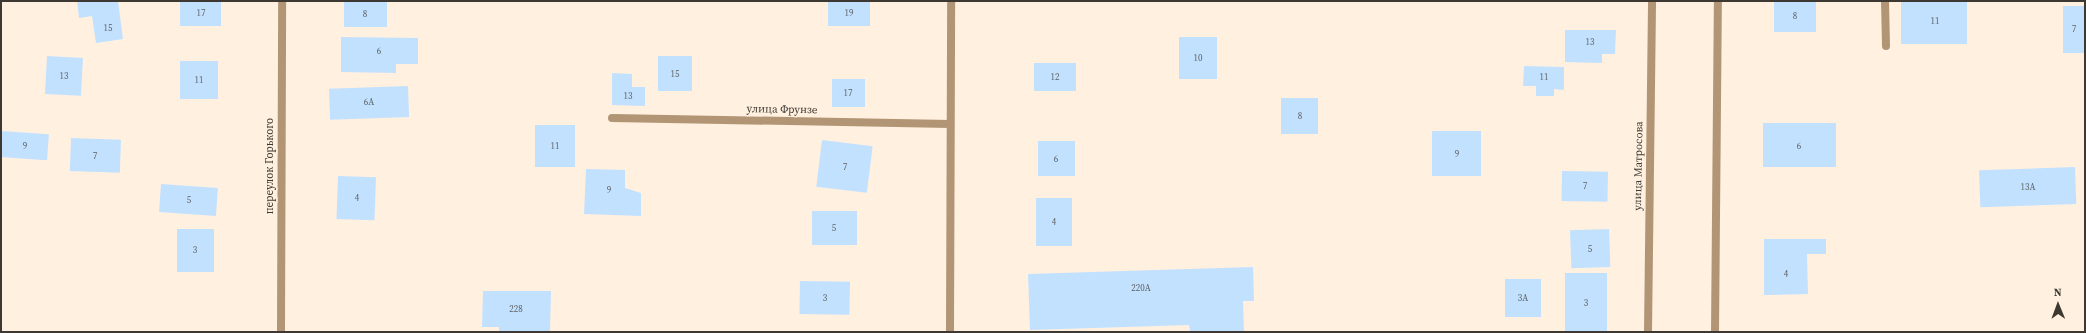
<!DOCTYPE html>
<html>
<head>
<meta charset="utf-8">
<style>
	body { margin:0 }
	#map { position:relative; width:2086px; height:333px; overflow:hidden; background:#fff0e0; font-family:"Source Serif 4",serif }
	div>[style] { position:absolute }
	.building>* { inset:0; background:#c2e1ff; transform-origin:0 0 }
	.service>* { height:8px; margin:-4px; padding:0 4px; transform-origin:4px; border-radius:4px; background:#b29575 }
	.minor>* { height:8px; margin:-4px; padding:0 4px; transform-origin:4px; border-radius:4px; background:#b29575 }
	span { translate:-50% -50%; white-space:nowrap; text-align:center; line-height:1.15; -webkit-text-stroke:3px #fff0e0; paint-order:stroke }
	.number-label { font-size:9px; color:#5e6264 }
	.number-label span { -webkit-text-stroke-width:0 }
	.street-label { font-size:11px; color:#3d3831 }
	.frame { position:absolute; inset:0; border:2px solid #3d3831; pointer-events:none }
	.north { position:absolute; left:2038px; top:285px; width:40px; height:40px; -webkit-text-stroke:3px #fff0e0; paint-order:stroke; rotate:359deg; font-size:11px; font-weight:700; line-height:16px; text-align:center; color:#3d3831 }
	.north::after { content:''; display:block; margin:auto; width:14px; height:18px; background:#3d3831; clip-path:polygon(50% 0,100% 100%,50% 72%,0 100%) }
</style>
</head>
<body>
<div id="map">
	<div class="building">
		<div style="clip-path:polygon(77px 1px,118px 1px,123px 39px,96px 43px,92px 16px,79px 18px)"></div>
		<div style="left:180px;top:1px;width:41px;height:25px"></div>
		<div style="left:344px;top:1px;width:43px;height:26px"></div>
		<div style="left:828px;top:1px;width:42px;height:25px"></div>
		<div style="left:1774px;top:1px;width:42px;height:31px"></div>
		<div style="left:1901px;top:1px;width:66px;height:43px"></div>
		<div style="left:2063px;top:6px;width:22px;height:47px"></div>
		<div style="clip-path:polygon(1565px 30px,1616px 30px,1615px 54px,1602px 54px,1602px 63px,1565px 62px)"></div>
		<div style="clip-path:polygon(341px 37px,418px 38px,418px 64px,396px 64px,396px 73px,341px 72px)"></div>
		<div style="left:1179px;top:37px;width:38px;height:42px"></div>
		<div style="left:47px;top:56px;width:36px;height:38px;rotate:3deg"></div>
		<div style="left:658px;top:56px;width:34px;height:35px"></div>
		<div style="left:218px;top:61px;width:38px;height:38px;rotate:90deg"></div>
		<div style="left:1034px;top:63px;width:42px;height:28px"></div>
		<div style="clip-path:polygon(1524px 66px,1564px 67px,1564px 90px,1554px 89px,1554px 96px,1536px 96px,1536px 86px,1523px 86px)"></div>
		<div style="clip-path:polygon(612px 73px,632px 74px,632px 87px,645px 87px,645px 106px,612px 105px)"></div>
		<div style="left:832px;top:79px;width:33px;height:28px"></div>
		<div style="left:408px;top:86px;width:31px;height:79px;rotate:88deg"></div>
		<div style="left:1281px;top:98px;width:37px;height:36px"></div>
		<div style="left:1836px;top:123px;width:44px;height:73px;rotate:90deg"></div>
		<div style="left:535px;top:125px;width:40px;height:42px"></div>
		<div style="left:1px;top:131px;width:48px;height:26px;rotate:4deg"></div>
		<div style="left:1481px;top:131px;width:45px;height:49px;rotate:90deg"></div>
		<div style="left:71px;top:138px;width:50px;height:33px;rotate:2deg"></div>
		<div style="left:822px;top:140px;width:51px;height:47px;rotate:7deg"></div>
		<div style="left:1075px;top:141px;width:35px;height:37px;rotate:90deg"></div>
		<div style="left:2075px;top:167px;width:37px;height:96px;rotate:88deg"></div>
		<div style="clip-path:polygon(586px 169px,625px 170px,625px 188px,641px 193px,641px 216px,584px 214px)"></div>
		<div style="left:1562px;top:171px;width:46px;height:30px;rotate:1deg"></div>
		<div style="left:338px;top:176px;width:38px;height:43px;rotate:2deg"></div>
		<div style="left:161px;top:184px;width:57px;height:28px;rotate:4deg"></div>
		<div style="left:1036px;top:198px;width:36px;height:48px"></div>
		<div style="left:812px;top:211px;width:45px;height:34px"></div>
		<div style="left:177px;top:229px;width:37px;height:43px"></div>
		<div style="left:1609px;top:229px;width:38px;height:39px;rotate:88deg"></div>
		<div style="clip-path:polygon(1764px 239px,1826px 239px,1826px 254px,1807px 254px,1808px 294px,1764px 295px)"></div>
		<div style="clip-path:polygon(1253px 267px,1254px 301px,1243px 301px,1244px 332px,1190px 332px,1189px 325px,1030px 330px,1028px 274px)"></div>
		<div style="left:1565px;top:273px;width:42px;height:59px"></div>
		<div style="left:1505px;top:279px;width:36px;height:38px"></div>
		<div style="left:800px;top:281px;width:50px;height:33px;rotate:1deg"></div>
		<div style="clip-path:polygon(483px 291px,551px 291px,550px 332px,499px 332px,499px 327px,482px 327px)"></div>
	</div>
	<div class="service">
		<div style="left:1885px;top:1px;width:45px;rotate:88.7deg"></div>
	</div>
	<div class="minor">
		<div style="left:612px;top:118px;width:338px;rotate:1deg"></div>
		<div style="left:281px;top:332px;width:331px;rotate:-89.8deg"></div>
		<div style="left:950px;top:332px;width:331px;rotate:-89.8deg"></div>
		<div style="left:1648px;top:332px;width:331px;rotate:-89.3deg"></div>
		<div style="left:1715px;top:332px;width:331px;rotate:-89.5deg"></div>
	</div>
	<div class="number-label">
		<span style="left:201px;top:13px">17</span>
		<span style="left:849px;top:13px">19</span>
		<span style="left:365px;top:14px">8</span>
		<span style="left:1795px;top:16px">8</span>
		<span style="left:1935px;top:21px">11</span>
		<span style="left:108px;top:28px">15</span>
		<span style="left:2074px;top:29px">7</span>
		<span style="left:1590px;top:42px">13</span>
		<span style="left:379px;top:51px">6</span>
		<span style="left:1198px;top:58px">10</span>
		<span style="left:675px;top:74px">15</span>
		<span style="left:64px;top:76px">13</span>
		<span style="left:1055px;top:77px">12</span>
		<span style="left:1544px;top:77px">11</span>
		<span style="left:199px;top:80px">11</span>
		<span style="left:848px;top:93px">17</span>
		<span style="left:628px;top:96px">13</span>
		<span style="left:369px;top:102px">6А</span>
		<span style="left:1300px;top:116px">8</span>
		<span style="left:25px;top:146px">9</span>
		<span style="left:555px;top:146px">11</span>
		<span style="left:1799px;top:146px">6</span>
		<span style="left:1457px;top:154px">9</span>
		<span style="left:95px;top:156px">7</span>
		<span style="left:1056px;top:159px">6</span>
		<span style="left:845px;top:167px">7</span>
		<span style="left:1585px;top:186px">7</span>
		<span style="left:2028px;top:187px">13А</span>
		<span style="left:609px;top:190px">9</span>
		<span style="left:357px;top:198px">4</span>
		<span style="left:189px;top:200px">5</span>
		<span style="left:1054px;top:222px">4</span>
		<span style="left:834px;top:228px">5</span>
		<span style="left:1590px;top:249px">5</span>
		<span style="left:195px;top:250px">3</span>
		<span style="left:1786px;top:274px">4</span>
		<span style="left:1141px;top:288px">220А</span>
		<span style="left:825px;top:298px">3</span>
		<span style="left:1523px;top:298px">3А</span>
		<span style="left:1586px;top:303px">3</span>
		<span style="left:516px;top:309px">228</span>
	</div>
	<div class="street-label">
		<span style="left:782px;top:110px;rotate:1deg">улица Фрунзе</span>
		<span style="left:270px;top:166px;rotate:-90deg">переулок Горького</span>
		<span style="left:1639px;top:166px;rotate:-89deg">улица Матросова</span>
	</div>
	<div class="frame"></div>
	<div class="north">N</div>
</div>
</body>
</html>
